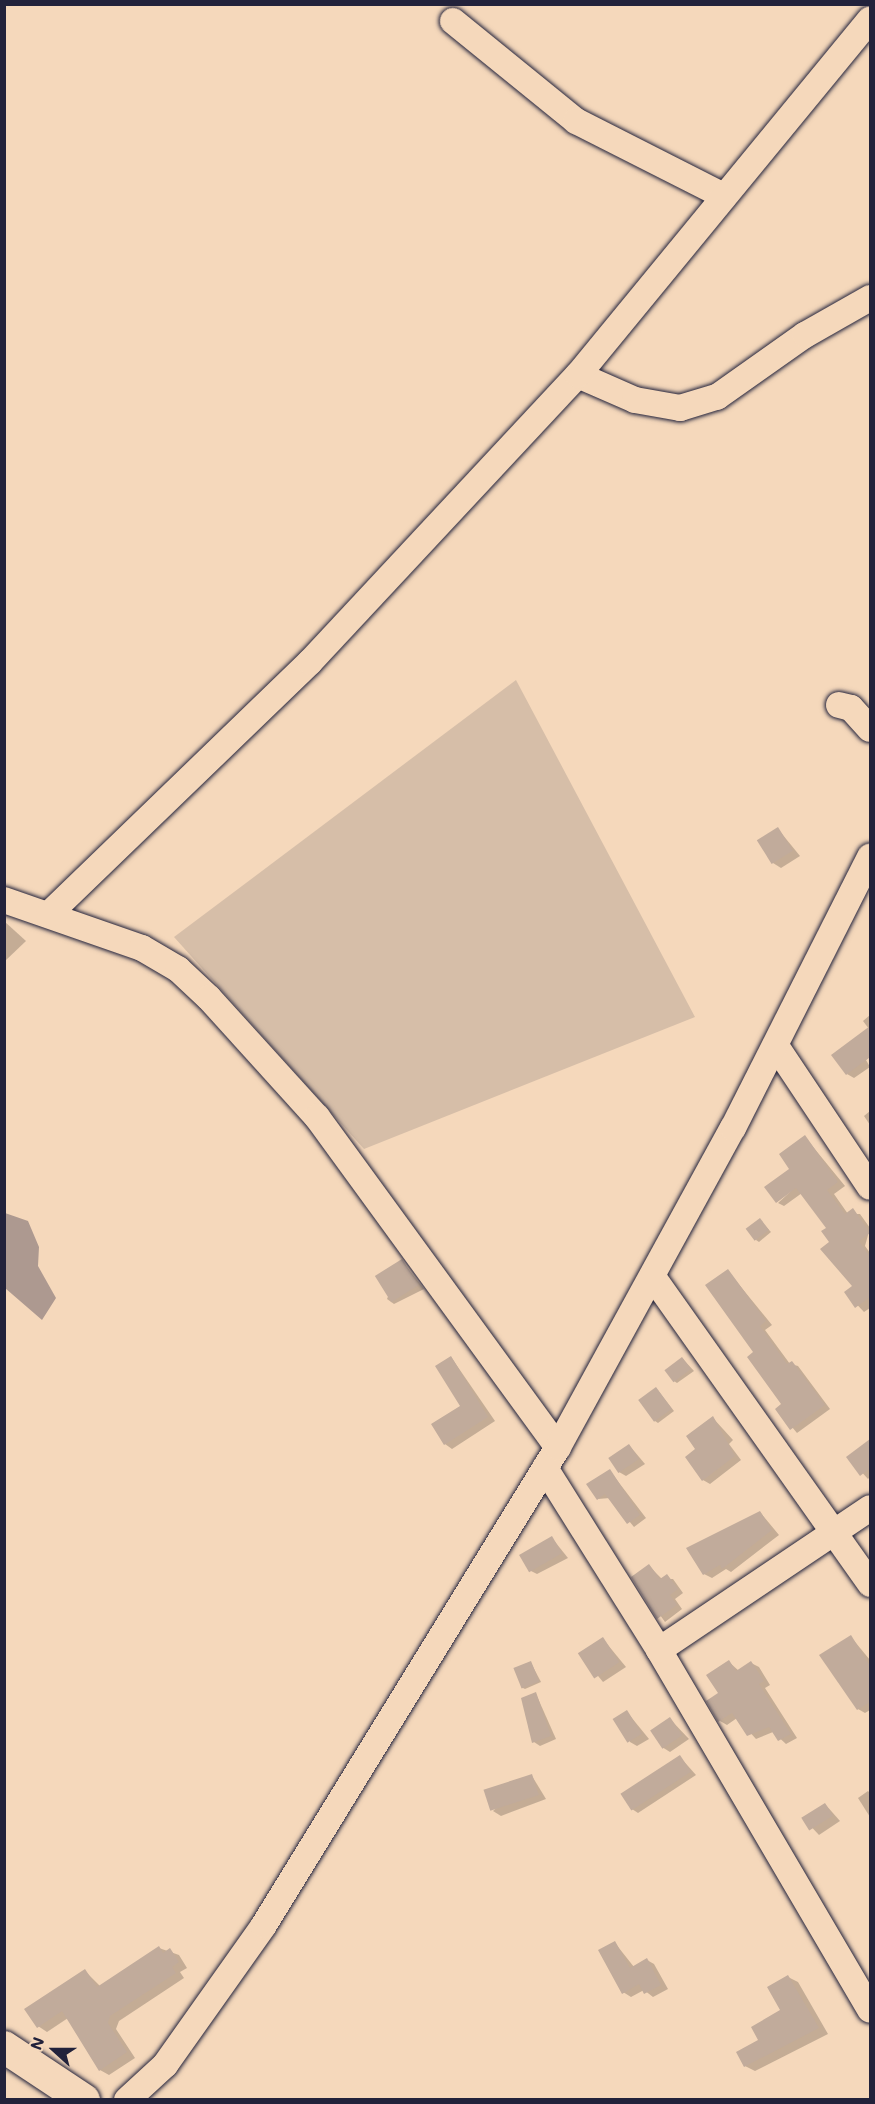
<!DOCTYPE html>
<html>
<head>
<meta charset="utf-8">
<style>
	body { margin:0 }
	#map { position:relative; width:875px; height:2104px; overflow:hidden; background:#f5d8bb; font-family:Mali,sans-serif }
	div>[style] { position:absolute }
	.green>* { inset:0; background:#d6bea8 }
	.water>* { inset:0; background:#ad9990 }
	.shadow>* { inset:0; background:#0003 }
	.building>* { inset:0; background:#c1ab9b; transform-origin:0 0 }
	.roads { filter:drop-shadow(0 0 2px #22223b) drop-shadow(0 0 2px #22223b) }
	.minor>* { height:26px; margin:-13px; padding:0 13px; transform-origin:13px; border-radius:13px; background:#f5d8bb }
	.major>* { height:32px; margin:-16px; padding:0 16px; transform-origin:16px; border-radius:16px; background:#f5d8bb }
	span { translate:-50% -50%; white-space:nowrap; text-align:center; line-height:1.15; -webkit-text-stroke:4.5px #f5d8bb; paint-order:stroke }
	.frame { position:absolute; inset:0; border:6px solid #22223b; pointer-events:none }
	.north { position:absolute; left:24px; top:2020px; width:60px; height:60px; -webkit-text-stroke:4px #f5d8bb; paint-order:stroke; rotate:291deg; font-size:16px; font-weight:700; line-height:24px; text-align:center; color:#22223b }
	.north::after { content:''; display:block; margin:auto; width:21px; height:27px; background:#22223b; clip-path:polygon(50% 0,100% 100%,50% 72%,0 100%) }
</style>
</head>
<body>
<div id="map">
	<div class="green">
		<div style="clip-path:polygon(516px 680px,695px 1017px,364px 1149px,174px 937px)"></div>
	</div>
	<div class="water">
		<div style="clip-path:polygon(5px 1213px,28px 1221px,39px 1247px,38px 1266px,56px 1298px,42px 1320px,5px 1288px)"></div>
	</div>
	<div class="shadow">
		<div style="clip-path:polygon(778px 829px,800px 856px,781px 868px,773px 863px)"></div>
		<div style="clip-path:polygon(4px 921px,26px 941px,4px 962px)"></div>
		<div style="clip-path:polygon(870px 1015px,870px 1057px,866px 1060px,870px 1067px,854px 1078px,847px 1074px,869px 1029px,863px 1021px)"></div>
		<div style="clip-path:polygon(870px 1111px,870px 1125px,864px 1116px)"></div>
		<div style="clip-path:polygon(805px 1137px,845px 1186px,834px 1194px,848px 1214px,860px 1214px,870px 1228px,865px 1246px,870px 1253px,870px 1308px,864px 1312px,846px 1293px,854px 1286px,822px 1249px,831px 1242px,823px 1232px,828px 1229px,802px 1193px,784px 1206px,778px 1203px,801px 1182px,777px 1202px,766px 1187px,791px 1169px,781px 1155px)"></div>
		<div style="clip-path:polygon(760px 1220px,771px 1232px,759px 1242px,756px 1240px)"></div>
		<div style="clip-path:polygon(402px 1261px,424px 1289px,394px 1304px,387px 1299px)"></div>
		<div style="clip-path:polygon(728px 1271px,772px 1325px,765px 1330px,790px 1364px,798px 1366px,830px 1409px,797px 1433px,777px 1409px,783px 1405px)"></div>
		<div style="clip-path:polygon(451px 1357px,495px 1421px,452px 1449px,445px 1444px,462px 1406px)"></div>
		<div style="clip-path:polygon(683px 1359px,694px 1371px,677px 1383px,674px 1381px)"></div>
		<div style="clip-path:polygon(656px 1388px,674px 1411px,658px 1423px,655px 1421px)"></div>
		<div style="clip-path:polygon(713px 1418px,733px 1440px,729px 1444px,741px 1460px,710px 1484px,703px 1480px,697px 1449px)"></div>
		<div style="clip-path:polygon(870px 1441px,870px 1477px,868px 1479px,848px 1457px)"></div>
		<div style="clip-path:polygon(629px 1445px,645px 1464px,626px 1476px,619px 1472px)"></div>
		<div style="clip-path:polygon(610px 1471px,646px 1518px,634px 1527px,610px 1498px,598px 1499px)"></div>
		<div style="clip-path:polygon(760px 1512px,779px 1535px,731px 1572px,726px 1569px,712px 1578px,704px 1574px)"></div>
		<div style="clip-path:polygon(552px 1538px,568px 1558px,537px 1574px,529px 1570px)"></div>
		<div style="clip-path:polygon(649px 1566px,662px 1579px,673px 1579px,683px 1593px,675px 1599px,682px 1609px,665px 1622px,633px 1577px)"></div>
		<div style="clip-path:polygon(851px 1637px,870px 1660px,870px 1710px,865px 1713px,858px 1709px)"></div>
		<div style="clip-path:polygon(603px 1639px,626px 1667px,603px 1682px,580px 1654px)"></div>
		<div style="clip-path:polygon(729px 1662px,739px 1671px,751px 1663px,759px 1667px,770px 1685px,765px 1688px,797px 1738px,786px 1744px,773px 1732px,756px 1739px,737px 1718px,727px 1725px,720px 1721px)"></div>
		<div style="clip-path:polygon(531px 1663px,541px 1682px,525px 1689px,521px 1687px)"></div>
		<div style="clip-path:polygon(536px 1694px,556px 1739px,540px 1746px,534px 1742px)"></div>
		<div style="clip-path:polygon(627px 1712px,649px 1739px,637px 1746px,630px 1742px)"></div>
		<div style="clip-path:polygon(670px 1719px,689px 1739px,670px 1752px,662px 1747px)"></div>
		<div style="clip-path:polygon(680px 1757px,696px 1775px,638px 1813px,632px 1809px)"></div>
		<div style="clip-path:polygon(532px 1776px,546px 1799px,501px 1816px,493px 1811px)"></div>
		<div style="clip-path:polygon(868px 1791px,870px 1793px,870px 1817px,858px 1798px)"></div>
		<div style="clip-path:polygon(825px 1804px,840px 1821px,819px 1835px,803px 1818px)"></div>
		<div style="clip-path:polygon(615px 1943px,634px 1967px,647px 1960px,654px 1964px,668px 1989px,653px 1997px,644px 1990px,631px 1997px,623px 1992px)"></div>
		<div style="clip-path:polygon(159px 1948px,179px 1955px,187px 1968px,180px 1972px,184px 1978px,119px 2021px,116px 2029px,135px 2058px,109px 2075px,100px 2070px,68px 2018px,47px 2032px,38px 2026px,85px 1971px,100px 1986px)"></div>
		<div style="clip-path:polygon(788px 1977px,798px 1982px,828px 2034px,755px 2071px,745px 2066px,782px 2011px)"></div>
	</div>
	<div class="building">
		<div style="left:778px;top:827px;width:28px;height:25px;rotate:58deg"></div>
		<div style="clip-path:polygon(870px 1026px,870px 1057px,846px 1075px,831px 1055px)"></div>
		<div style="clip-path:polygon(805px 1135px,838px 1182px,827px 1190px,845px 1214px,853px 1208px,870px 1233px,859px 1241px,870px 1257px,870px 1297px,855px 1308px,844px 1292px,852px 1286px,820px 1249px,829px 1242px,821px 1231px,826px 1228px,796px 1188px,776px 1203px,764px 1187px,789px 1169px,779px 1154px)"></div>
		<div style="left:760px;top:1218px;width:15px;height:18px;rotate:53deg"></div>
		<div style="left:402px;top:1259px;width:31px;height:32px;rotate:58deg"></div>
		<div style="clip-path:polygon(728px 1269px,766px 1321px,760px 1326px,787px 1364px,792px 1361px,825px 1405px,790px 1430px,775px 1409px,781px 1404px,747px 1357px,753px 1352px,705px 1285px)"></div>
		<div style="clip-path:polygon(451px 1356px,488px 1417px,444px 1445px,431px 1424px,460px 1406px,435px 1366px)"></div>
		<div style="left:682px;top:1357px;width:15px;height:22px;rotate:53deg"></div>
		<div style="left:656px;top:1387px;width:27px;height:22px;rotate:54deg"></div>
		<div style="clip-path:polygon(713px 1416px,735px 1456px,702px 1481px,685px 1457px,695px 1449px,686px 1436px)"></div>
		<div style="clip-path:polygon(870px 1439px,870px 1468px,860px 1476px,846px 1457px)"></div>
		<div style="left:629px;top:1444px;width:18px;height:25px;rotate:56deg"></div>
		<div style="clip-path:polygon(610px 1469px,640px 1515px,627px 1524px,605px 1494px,597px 1500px,586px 1484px)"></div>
		<div style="clip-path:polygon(760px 1511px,772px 1530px,722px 1569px,720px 1565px,703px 1575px,686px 1548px)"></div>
		<div style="left:552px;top:1536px;width:20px;height:38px;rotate:60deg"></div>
		<div style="clip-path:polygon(649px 1564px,660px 1579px,667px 1574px,678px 1589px,670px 1595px,677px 1605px,657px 1619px,631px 1577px)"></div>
		<div style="clip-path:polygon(851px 1635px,870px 1666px,870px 1702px,857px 1710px,819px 1655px)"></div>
		<div style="left:603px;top:1637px;width:30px;height:30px;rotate:57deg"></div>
		<div style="clip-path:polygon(729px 1660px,736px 1671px,751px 1661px,764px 1681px,759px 1684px,791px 1734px,778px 1741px,769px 1727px,747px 1736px,732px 1713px,718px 1722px,706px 1701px,718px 1693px,706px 1675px)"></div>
		<div style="left:531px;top:1661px;width:22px;height:19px;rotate:68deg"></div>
		<div style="clip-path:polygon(536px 1692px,551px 1736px,532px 1743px,521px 1698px)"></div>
		<div style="left:627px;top:1710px;width:28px;height:17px;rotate:58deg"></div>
		<div style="left:670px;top:1717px;width:22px;height:24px;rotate:56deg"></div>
		<div style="left:680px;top:1755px;width:20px;height:71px;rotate:57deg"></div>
		<div style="left:532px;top:1774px;width:22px;height:51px;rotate:72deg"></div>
		<div style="left:825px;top:1803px;width:15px;height:28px;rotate:58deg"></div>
		<div style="clip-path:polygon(615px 1941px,630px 1968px,647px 1958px,661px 1985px,644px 1994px,639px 1984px,622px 1994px,598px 1950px)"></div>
		<div style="clip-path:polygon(159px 1946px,163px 1953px,170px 1948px,179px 1962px,172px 1967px,176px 1973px,110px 2016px,108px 2023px,127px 2052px,99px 2071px,62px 2011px,37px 2028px,24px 2009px,85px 1969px,97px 1987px)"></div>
		<div style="clip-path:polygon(788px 1975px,819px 2028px,744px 2067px,736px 2052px,758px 2040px,751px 2027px,780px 2010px,767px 1987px)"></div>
	</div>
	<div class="roads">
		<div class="minor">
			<div style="left:453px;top:21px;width:159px;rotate:39.1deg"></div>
			<div style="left:576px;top:121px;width:166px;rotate:26.9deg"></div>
			<div style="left:578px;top:375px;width:62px;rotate:23.7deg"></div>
			<div style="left:635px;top:400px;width:46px;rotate:10.1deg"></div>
			<div style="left:680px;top:408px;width:39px;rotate:-17deg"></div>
			<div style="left:717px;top:397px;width:108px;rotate:-35.2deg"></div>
			<div style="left:805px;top:335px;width:75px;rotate:-29.6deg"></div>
			<div style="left:839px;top:705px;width:12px;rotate:14deg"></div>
			<div style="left:851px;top:708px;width:28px;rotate:48deg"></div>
			<div style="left:4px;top:900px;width:146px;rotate:19.2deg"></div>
			<div style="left:142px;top:948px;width:42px;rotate:30.3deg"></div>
			<div style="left:178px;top:969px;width:42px;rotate:43.1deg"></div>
			<div style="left:209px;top:998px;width:161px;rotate:47.8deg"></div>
			<div style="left:317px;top:1117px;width:409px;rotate:53.9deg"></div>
			<div style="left:49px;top:914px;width:363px;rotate:-44deg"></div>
			<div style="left:310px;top:662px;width:393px;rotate:-47deg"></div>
			<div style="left:578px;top:375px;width:460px;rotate:-50.6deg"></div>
			<div style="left:776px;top:1046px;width:169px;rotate:56.3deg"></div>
			<div style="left:653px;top:1277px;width:376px;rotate:54.7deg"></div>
			<div style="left:545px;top:1468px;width:215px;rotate:57.9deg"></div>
			<div style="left:659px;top:1650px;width:417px;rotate:59.6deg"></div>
			<div style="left:659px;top:1650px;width:254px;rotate:-33.9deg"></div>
			<div style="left:127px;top:2100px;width:52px;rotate:-42.6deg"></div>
			<div style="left:165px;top:2065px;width:171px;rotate:-54.7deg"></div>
			<div style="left:264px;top:1925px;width:561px;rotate:-58.41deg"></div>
			<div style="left:558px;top:1447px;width:364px;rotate:-61.3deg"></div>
			<div style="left:733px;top:1128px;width:304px;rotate:-63.2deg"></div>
		</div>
		<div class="major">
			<div style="left:4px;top:2047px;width:96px;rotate:33.5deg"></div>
		</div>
	</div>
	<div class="frame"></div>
	<div class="north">N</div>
</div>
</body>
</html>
